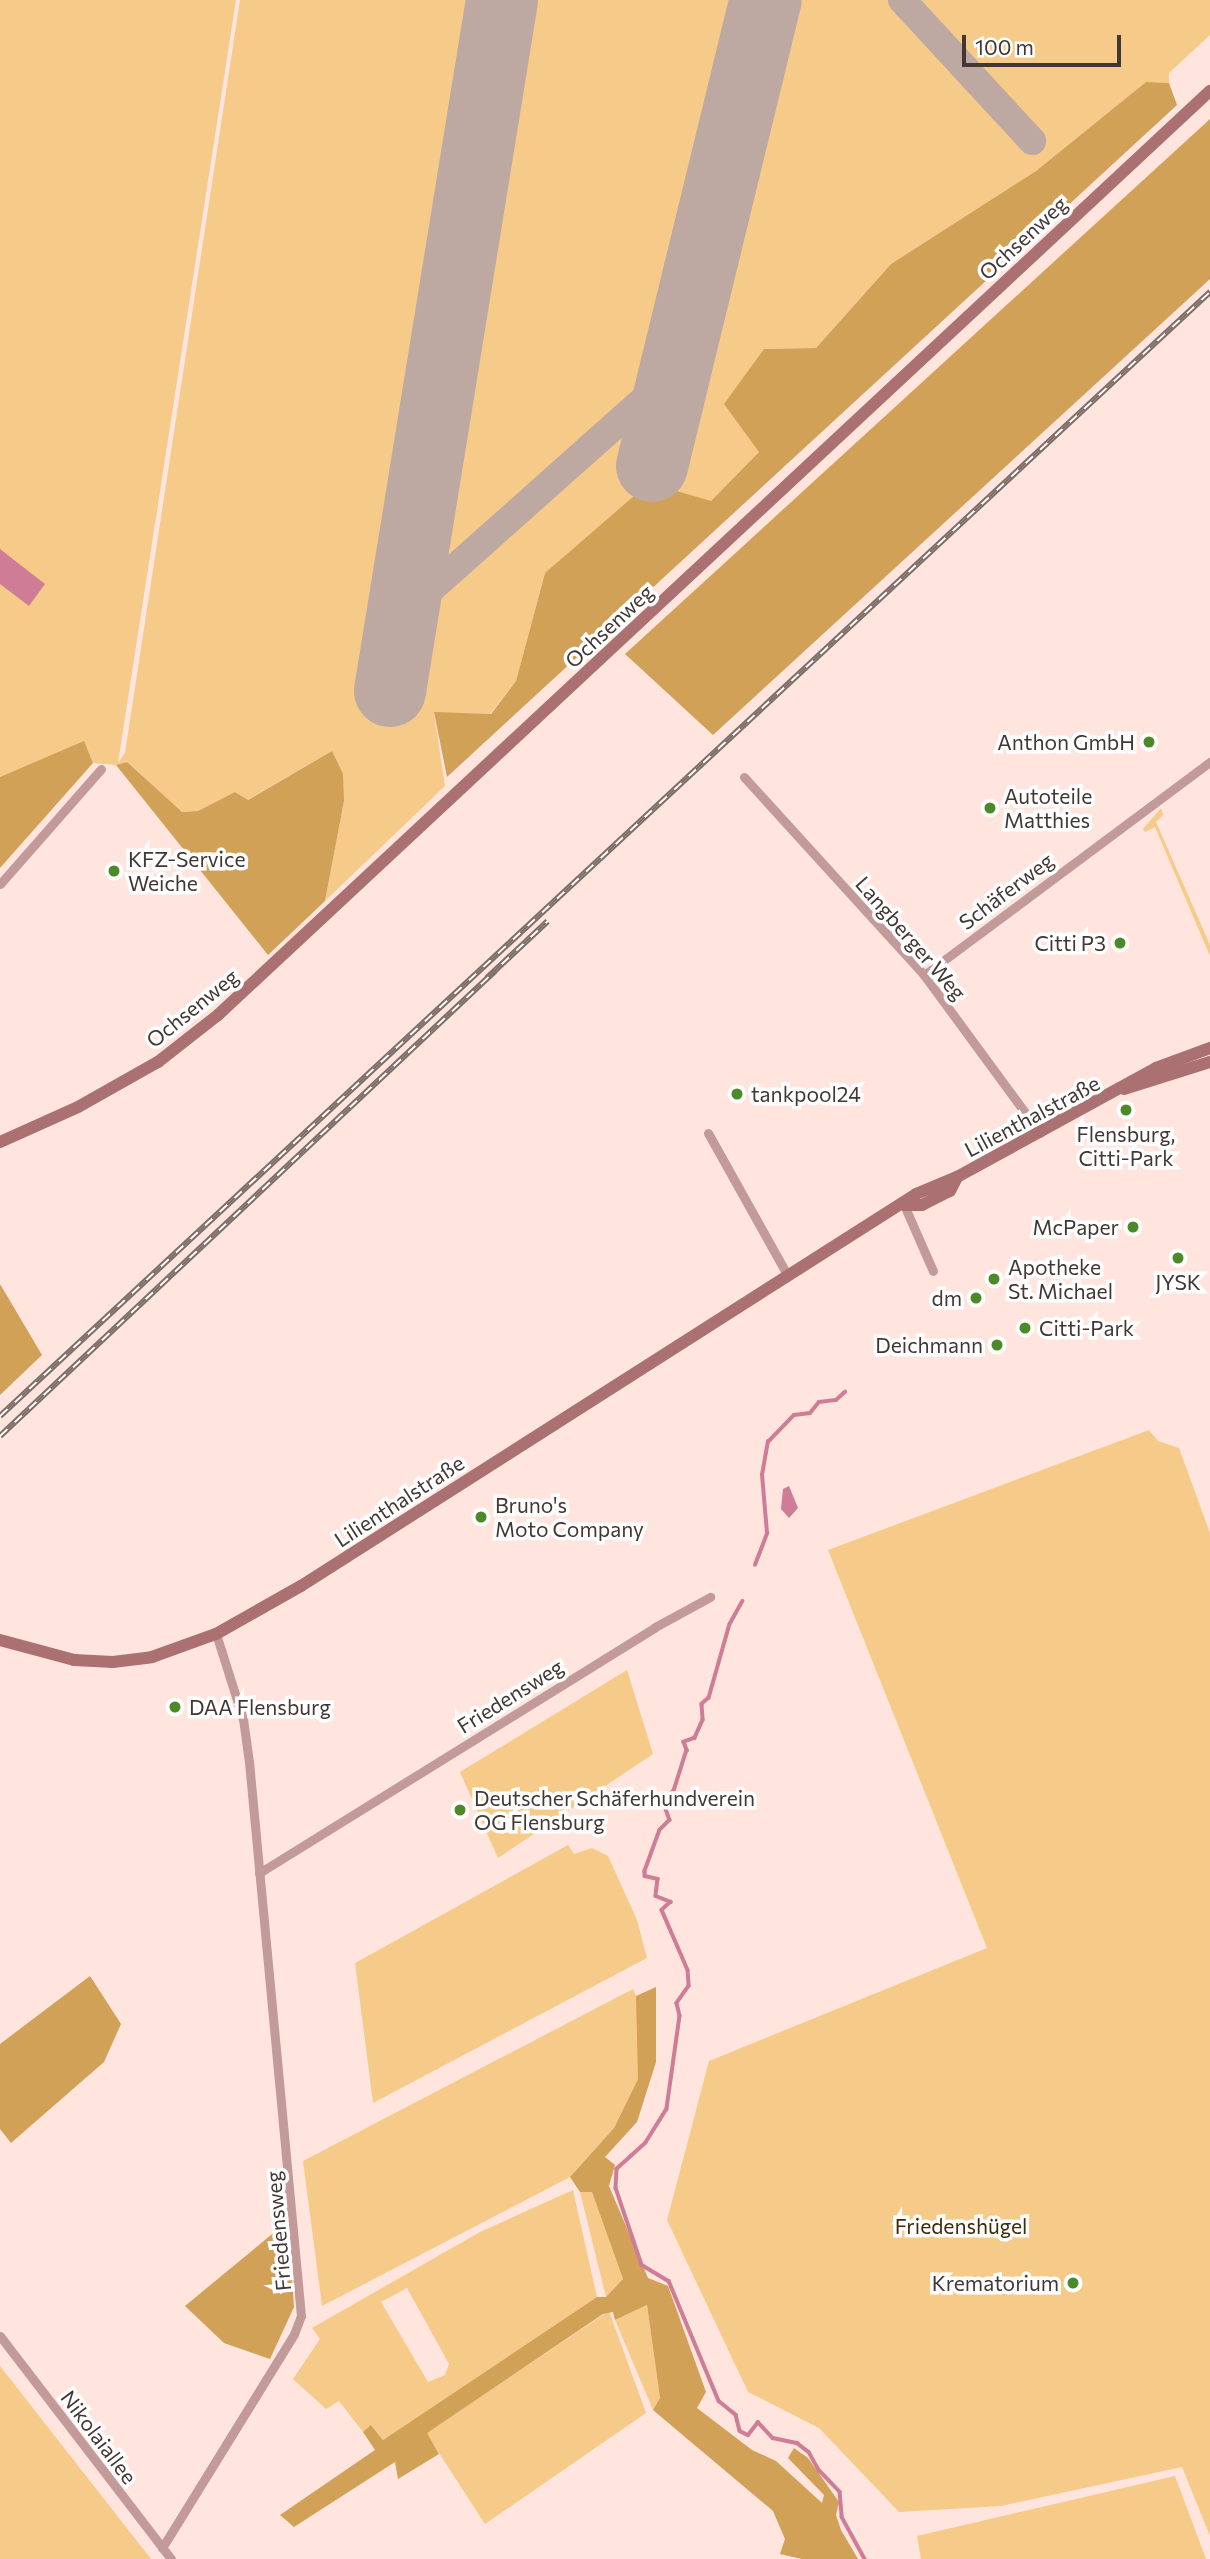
<!DOCTYPE html>
<html>
<head>
<meta charset="utf-8">
<style>
	body { margin:0 }
	#map { position:relative; width:1210px; height:2559px; overflow:hidden; background:#ffe5dd; font-family:Commissioner,sans-serif }
	div>[style] { position:absolute }
	.green>* { inset:0; background:#f6cb89 }
	.forest>* { inset:0; background:#d0a157 }
	.water>* { inset:0; background:#cf7c97 }
	.stream>* { height:3.5px; margin:-1.75px; padding:0 1.75px; transform-origin:1.75px; border-radius:1.75px; background:#cf7c97 }
	.taxiway>* { height:28px; margin:-14px; padding:0 14px; transform-origin:14px; border-radius:14px; background:#bea9a2 }
	.runway>* { height:72px; margin:-36px; padding:0 36px; transform-origin:36px; border-radius:36px; background:#bea9a2 }
	.street>* { height:9px; margin:-4.5px; padding:0 4.5px; transform-origin:4.5px; border-radius:4.5px; background:#c29a99 }
	.secondary>* { height:12px; margin:-6px; padding:0 6px; transform-origin:6px; border-radius:6px; background:#ab7172 }
	.rail>* { height:6px; margin-top:-3px; transform-origin:0; background:repeating-linear-gradient(90deg,#fff 0 10px,#7c6d68 0 20px); box-sizing:border-box; border-block:2px solid #7c6d68 }
	.dots>* { width:19px; height:19px; translate:-50% -50%; box-sizing:border-box; border:4px solid #fff; border-radius:50% }
	span { translate:-50% -50%; white-space:nowrap; text-align:center; line-height:1.15; -webkit-text-stroke:7px #fff; paint-order:stroke }
	.street-label { font-size:21px; color:#413734 }
	.poi-label { font-size:21px; color:#413734 }
	.right { translate:-100% -50%; text-align:right }
	.left { translate:0 -50%; text-align:left }
	.park-label { font-size:21px; color:#3d2a08 }
	.scale { position:absolute; left:962px; top:35px; width:159px; height:32px; box-sizing:border-box; border:4px solid #413734; border-top:0; padding-left:9px; font-size:21px; line-height:24px; white-space:nowrap; color:#413734; -webkit-text-stroke:5px #fff; paint-order:stroke }
</style>
</head>
<body>
<div id="map">
	<div class="green">
		<div style="clip-path:polygon(0 0,236px 0,118px 763px,125px 753px,240px 0,1210px 0,1210px 35px,1169px 73px,1169px 83px,1146px 82px,1036px 171px,891px 264px,816px 348px,764px 349px,759px 452px,711px 501px,545px 573px,516px 681px,490px 714px,434px 713px,445px 786px,325px 901px,344px 801px,332px 751px,247px 800px,235px 792px,198px 811px,181px 812px,127px 762px,116px 765px,93px 763px,84px 742px,0 777px)"></div>
		<div style="clip-path:polygon(1161px 808px,1163px 815px,1156px 822px,1210px 945px,1210px 956px,1155px 827px,1145px 832px,1143px 829px)"></div>
		<div style="clip-path:polygon(1149px 1430px,1158px 1441px,1179px 1448px,1210px 1533px,1210px 2536px,1182px 2467px,1001px 2506px,899px 2512px,819px 2428px,748px 2392px,667px 2220px,709px 2061px,987px 1948px,828px 1550px)"></div>
		<div style="clip-path:polygon(627px 1670px,653px 1754px,498px 1858px,460px 1772px)"></div>
		<div style="clip-path:polygon(568px 1845px,574px 1854px,592px 1848px,608px 1856px,637px 1920px,647px 1958px,373px 2103px,355px 1963px)"></div>
		<div style="clip-path:polygon(633px 1989px,639px 2004px,638px 2079px,614px 2128px,570px 2177px,322px 2306px,303px 2161px)"></div>
		<div style="clip-path:polygon(evenodd,573px 2190px,597px 2297px,383px 2440px,372px 2426px,363px 2432px,339px 2401px,326px 2409px,293px 2379px,320px 2339px,312px 2328px,480px 2232px,573px 2190px,407px 2288px,449px 2364px,445px 2375px,428px 2382px,381px 2302px,407px 2288px)"></div>
		<div style="clip-path:polygon(592px 2191px,623px 2279px,606px 2297px,580px 2192px)"></div>
		<div style="clip-path:polygon(647px 2305px,660px 2398px,653px 2410px,615px 2320px)"></div>
		<div style="clip-path:polygon(609px 2311px,646px 2413px,485px 2524px,426px 2433px)"></div>
		<div style="clip-path:polygon(0 2366px,151px 2559px,0 2559px)"></div>
		<div style="clip-path:polygon(1175px 2476px,1206px 2559px,921px 2559px,917px 2536px)"></div>
	</div>
	<div class="forest">
		<div style="clip-path:polygon(1146px 82px,1169px 83px,1177px 105px,447px 777px,434px 712px,491px 714px,516px 681px,545px 573px,649px 483px,711px 501px,759px 452px,724px 404px,764px 349px,816px 348px,891px 264px,1036px 171px)"></div>
		<div style="clip-path:polygon(1210px 119px,1210px 279px,713px 735px,625px 654px)"></div>
		<div style="clip-path:polygon(84px 741px,93px 763px,0 868px,0 777px)"></div>
		<div style="clip-path:polygon(332px 751px,343px 774px,344px 801px,325px 901px,268px 955px,116px 765px,127px 762px,182px 812px,198px 811px,235px 792px,248px 800px)"></div>
		<div style="clip-path:polygon(0 1284px,42px 1355px,0 1395px)"></div>
		<div style="clip-path:polygon(90px 1976px,121px 2024px,104px 2062px,11px 2143px,0 2129px,0 2044px)"></div>
		<div style="clip-path:polygon(656px 1987px,656px 2062px,637px 2122px,605px 2157px,615px 2165px,609px 2186px,648px 2278px,668px 2286px,706px 2392px,697px 2408px,752px 2450px,776px 2461px,822px 2503px,824px 2495px,788px 2458px,794px 2448px,808px 2458px,839px 2502px,836px 2515px,841px 2530px,858px 2559px,802px 2559px,780px 2554px,785px 2539px,773px 2511px,653px 2410px,660px 2398px,647px 2305px,615px 2320px,613px 2312px,603px 2314px,427px 2433px,439px 2454px,398px 2479px,395px 2462px,294px 2527px,280px 2515px,375px 2450px,363px 2432px,371px 2425px,383px 2440px,597px 2297px,606px 2297px,623px 2279px,592px 2192px,580px 2192px,570px 2177px,614px 2128px,638px 2079px,636px 1996px)"></div>
		<div style="clip-path:polygon(288px 2221px,294px 2307px,270px 2359px,224px 2343px,185px 2306px)"></div>
	</div>
	<div class="water">
		<div style="clip-path:polygon(0 549px,45px 584px,29px 606px,0 584px)"></div>
		<div style="clip-path:polygon(789px 1486px,798px 1508px,789px 1518px,781px 1509px,783px 1489px)"></div>
	</div>
	<div class="stream">
		<div style="left:755px;top:1565px;width:34px;rotate:-69deg"></div>
		<div style="left:767px;top:1533px;width:58px;rotate:-94.9deg"></div>
		<div style="left:762px;top:1475px;width:34px;rotate:-80deg"></div>
		<div style="left:768px;top:1442px;width:37px;rotate:-46deg"></div>
		<div style="left:794px;top:1415px;width:16px;rotate:-7deg"></div>
		<div style="left:810px;top:1413px;width:14px;rotate:-51deg"></div>
		<div style="left:819px;top:1402px;width:17px;rotate:-7deg"></div>
		<div style="left:836px;top:1400px;width:12px;rotate:-42deg"></div>
		<div style="left:743px;top:1601px;width:26px;rotate:119deg"></div>
		<div style="left:730px;top:1624px;width:77px;rotate:105.8deg"></div>
		<div style="left:709px;top:1698px;width:9px;rotate:139deg"></div>
		<div style="left:702px;top:1704px;width:16px;rotate:86deg"></div>
		<div style="left:703px;top:1720px;width:20px;rotate:114deg"></div>
		<div style="left:695px;top:1738px;width:12px;rotate:160deg"></div>
		<div style="left:684px;top:1742px;width:9px;rotate:69deg"></div>
		<div style="left:687px;top:1750px;width:43px;rotate:107.6deg"></div>
		<div style="left:674px;top:1791px;width:15px;rotate:138deg"></div>
		<div style="left:663px;top:1801px;width:20px;rotate:70deg"></div>
		<div style="left:670px;top:1820px;width:14px;rotate:135deg"></div>
		<div style="left:660px;top:1830px;width:44px;rotate:110.1deg"></div>
		<div style="left:645px;top:1871px;width:5px;rotate:90deg"></div>
		<div style="left:645px;top:1876px;width:13px;rotate:13deg"></div>
		<div style="left:658px;top:1879px;width:17px;rotate:97deg"></div>
		<div style="left:656px;top:1896px;width:16px;rotate:22deg"></div>
		<div style="left:671px;top:1902px;width:12px;rotate:138deg"></div>
		<div style="left:662px;top:1910px;width:65px;rotate:66.6deg"></div>
		<div style="left:688px;top:1970px;width:16px;rotate:86deg"></div>
		<div style="left:689px;top:1986px;width:21px;rotate:125deg"></div>
		<div style="left:677px;top:2003px;width:13px;rotate:77deg"></div>
		<div style="left:680px;top:2016px;width:94px;rotate:98deg"></div>
		<div style="left:667px;top:2109px;width:40px;rotate:122deg"></div>
		<div style="left:646px;top:2143px;width:39px;rotate:138deg"></div>
		<div style="left:617px;top:2169px;width:19px;rotate:93deg"></div>
		<div style="left:616px;top:2188px;width:81px;rotate:71.3deg"></div>
		<div style="left:642px;top:2265px;width:31px;rotate:31deg"></div>
		<div style="left:669px;top:2281px;width:130px;rotate:67.4deg"></div>
		<div style="left:719px;top:2401px;width:22px;rotate:39deg"></div>
		<div style="left:736px;top:2415px;width:16px;rotate:76deg"></div>
		<div style="left:740px;top:2431px;width:9px;rotate:27deg"></div>
		<div style="left:748px;top:2435px;width:16px;rotate:-52deg"></div>
		<div style="left:758px;top:2422px;width:22px;rotate:47deg"></div>
		<div style="left:773px;top:2438px;width:25px;rotate:12deg"></div>
		<div style="left:797px;top:2443px;width:15px;rotate:37deg"></div>
		<div style="left:809px;top:2452px;width:21px;rotate:61deg"></div>
		<div style="left:819px;top:2470px;width:30px;rotate:46deg"></div>
		<div style="left:840px;top:2492px;width:25px;rotate:85deg"></div>
		<div style="left:842px;top:2517px;width:48px;rotate:61.3deg"></div>
	</div>
	<div class="taxiway">
		<div style="left:902px;top:0;width:192px;rotate:47.3deg"></div>
		<div style="left:403px;top:614px;width:365px;rotate:-41.7deg"></div>
	</div>
	<div class="runway">
		<div style="left:652px;top:466px;width:480px;rotate:-76.3deg"></div>
		<div style="left:390px;top:691px;width:700px;rotate:-80.79deg"></div>
	</div>
	<div class="street">
		<div style="left:744px;top:777px;width:268px;rotate:47.7deg"></div>
		<div style="left:924px;top:975px;width:196px;rotate:53.7deg"></div>
		<div style="left:0;top:884px;width:153px;rotate:-48.7deg"></div>
		<div style="left:924px;top:975px;width:357px;rotate:-36.7deg"></div>
		<div style="left:708px;top:1133px;width:164px;rotate:60.8deg"></div>
		<div style="left:904px;top:1205px;width:72px;rotate:66.3deg"></div>
		<div style="left:259px;top:1873px;width:466px;rotate:-31.8deg"></div>
		<div style="left:655px;top:1627px;width:63px;rotate:-28.6deg"></div>
		<div style="left:0;top:2336px;width:281px;rotate:52.5deg"></div>
		<div style="left:162px;top:2548px;width:251px;rotate:-58.3deg"></div>
		<div style="left:294px;top:2334px;width:19px;rotate:-69deg"></div>
		<div style="left:301px;top:2316px;width:556px;rotate:-95.36deg"></div>
		<div style="left:249px;top:1762px;width:43px;rotate:-97.9deg"></div>
		<div style="left:243px;top:1719px;width:89px;rotate:-107.6deg"></div>
	</div>
	<div class="secondary">
		<div style="left:1124px;top:1089px;width:90px;rotate:-17.4deg"></div>
		<div style="left:0;top:1142px;width:85px;rotate:-24.2deg"></div>
		<div style="left:78px;top:1107px;width:92px;rotate:-29.4deg"></div>
		<div style="left:158px;top:1062px;width:76px;rotate:-38.1deg"></div>
		<div style="left:218px;top:1015px;width:1356px;rotate:-42.97deg"></div>
		<div style="left:904px;top:1205px;width:18px"></div>
		<div style="left:922px;top:1205px;width:31px;rotate:-27deg"></div>
		<div style="left:950px;top:1191px;width:16px;rotate:-63deg"></div>
		<div style="left:0;top:1640px;width:77px;rotate:15.1deg"></div>
		<div style="left:74px;top:1660px;width:39px;rotate:3deg"></div>
		<div style="left:113px;top:1662px;width:39px;rotate:-7deg"></div>
		<div style="left:152px;top:1657px;width:68px;rotate:-19.8deg"></div>
		<div style="left:216px;top:1634px;width:98px;rotate:-29.5deg"></div>
		<div style="left:301px;top:1586px;width:729px;rotate:-32.51deg"></div>
		<div style="left:916px;top:1194px;width:44px;rotate:-22.5deg"></div>
		<div style="left:957px;top:1177px;width:227px;rotate:-28.7deg"></div>
		<div style="left:1156px;top:1068px;width:58px;rotate:-20.3deg"></div>
	</div>
	<div class="rail">
		<div style="left:487px;top:978px;width:83px;rotate:-43.1deg"></div>
		<div style="left:0;top:1416px;width:1652px;rotate:-42.89deg"></div>
		<div style="left:0;top:1436px;width:679px;rotate:-43.21deg"></div>
	</div>
	<div class="dots">
		<div style="left:1149px;top:742px;background:#4c8a29"></div>
		<div style="left:990px;top:808px;background:#4c8a29"></div>
		<div style="left:114px;top:871px;background:#4c8a29"></div>
		<div style="left:1120px;top:943px;background:#4c8a29"></div>
		<div style="left:737px;top:1094px;background:#4c8a29"></div>
		<div style="left:1126px;top:1110px;background:#4c8a29"></div>
		<div style="left:1133px;top:1227px;background:#4c8a29"></div>
		<div style="left:1178px;top:1258px;background:#4c8a29"></div>
		<div style="left:994px;top:1279px;background:#4c8a29"></div>
		<div style="left:976px;top:1298px;background:#4c8a29"></div>
		<div style="left:1025px;top:1328px;background:#4c8a29"></div>
		<div style="left:997px;top:1345px;background:#4c8a29"></div>
		<div style="left:481px;top:1517px;background:#4c8a29"></div>
		<div style="left:175px;top:1707px;background:#4c8a29"></div>
		<div style="left:460px;top:1810px;background:#4c8a29"></div>
		<div style="left:1073px;top:2283px;background:#4c8a29"></div>
	</div>
	<div class="street-label">
		<span style="left:1023px;top:238px;rotate:-43deg">Ochsenweg</span>
		<span style="left:609px;top:626px;rotate:-43deg">Ochsenweg</span>
		<span style="left:1006px;top:891px;rotate:-37deg">Schäferweg</span>
		<span style="left:911px;top:938px;rotate:49deg">Langberger Weg</span>
		<span style="left:192px;top:1008px;rotate:-39deg">Ochsenweg</span>
		<span style="left:1032px;top:1116px;rotate:-28deg">Lilienthalstraße</span>
		<span style="left:399px;top:1501px;rotate:-33deg">Lilienthalstraße</span>
		<span style="left:510px;top:1696px;rotate:-32deg">Friedensweg</span>
		<span style="left:278px;top:2231px;rotate:-95deg">Friedensweg</span>
		<span style="left:99px;top:2437px;rotate:53deg">Nikolaiallee</span>
	</div>
	<div class="poi-label">
		<span class="right" style="left:1135px;top:742px">Anthon GmbH</span>
		<span class="left" style="left:1004px;top:808px">Autoteile<br>Matthies</span>
		<span class="left" style="left:128px;top:871px">KFZ-Service<br>Weiche</span>
		<span class="right" style="left:1106px;top:943px">Citti P3</span>
		<span class="left" style="left:751px;top:1094px">tankpool24</span>
		<span style="left:1126px;top:1146px">Flensburg,<br>Citti-Park</span>
		<span class="right" style="left:1119px;top:1227px">McPaper</span>
		<span class="left" style="left:1008px;top:1279px">Apotheke<br>St. Michael</span>
		<span style="left:1178px;top:1282px">JYSK</span>
		<span class="right" style="left:962px;top:1298px">dm</span>
		<span class="left" style="left:1039px;top:1328px">Citti-Park</span>
		<span class="right" style="left:983px;top:1345px">Deichmann</span>
		<span class="left" style="left:495px;top:1517px">Bruno's<br>Moto Company</span>
		<span class="left" style="left:189px;top:1707px">DAA Flensburg</span>
		<span class="left" style="left:474px;top:1810px">Deutscher Schäferhundverein<br>OG Flensburg</span>
		<span class="right" style="left:1059px;top:2283px">Krematorium</span>
	</div>
	<div class="park-label">
		<span style="left:961px;top:2226px">Friedenshügel</span>
	</div>
	<div class="scale">100 m</div>
</div>
</body>
</html>
